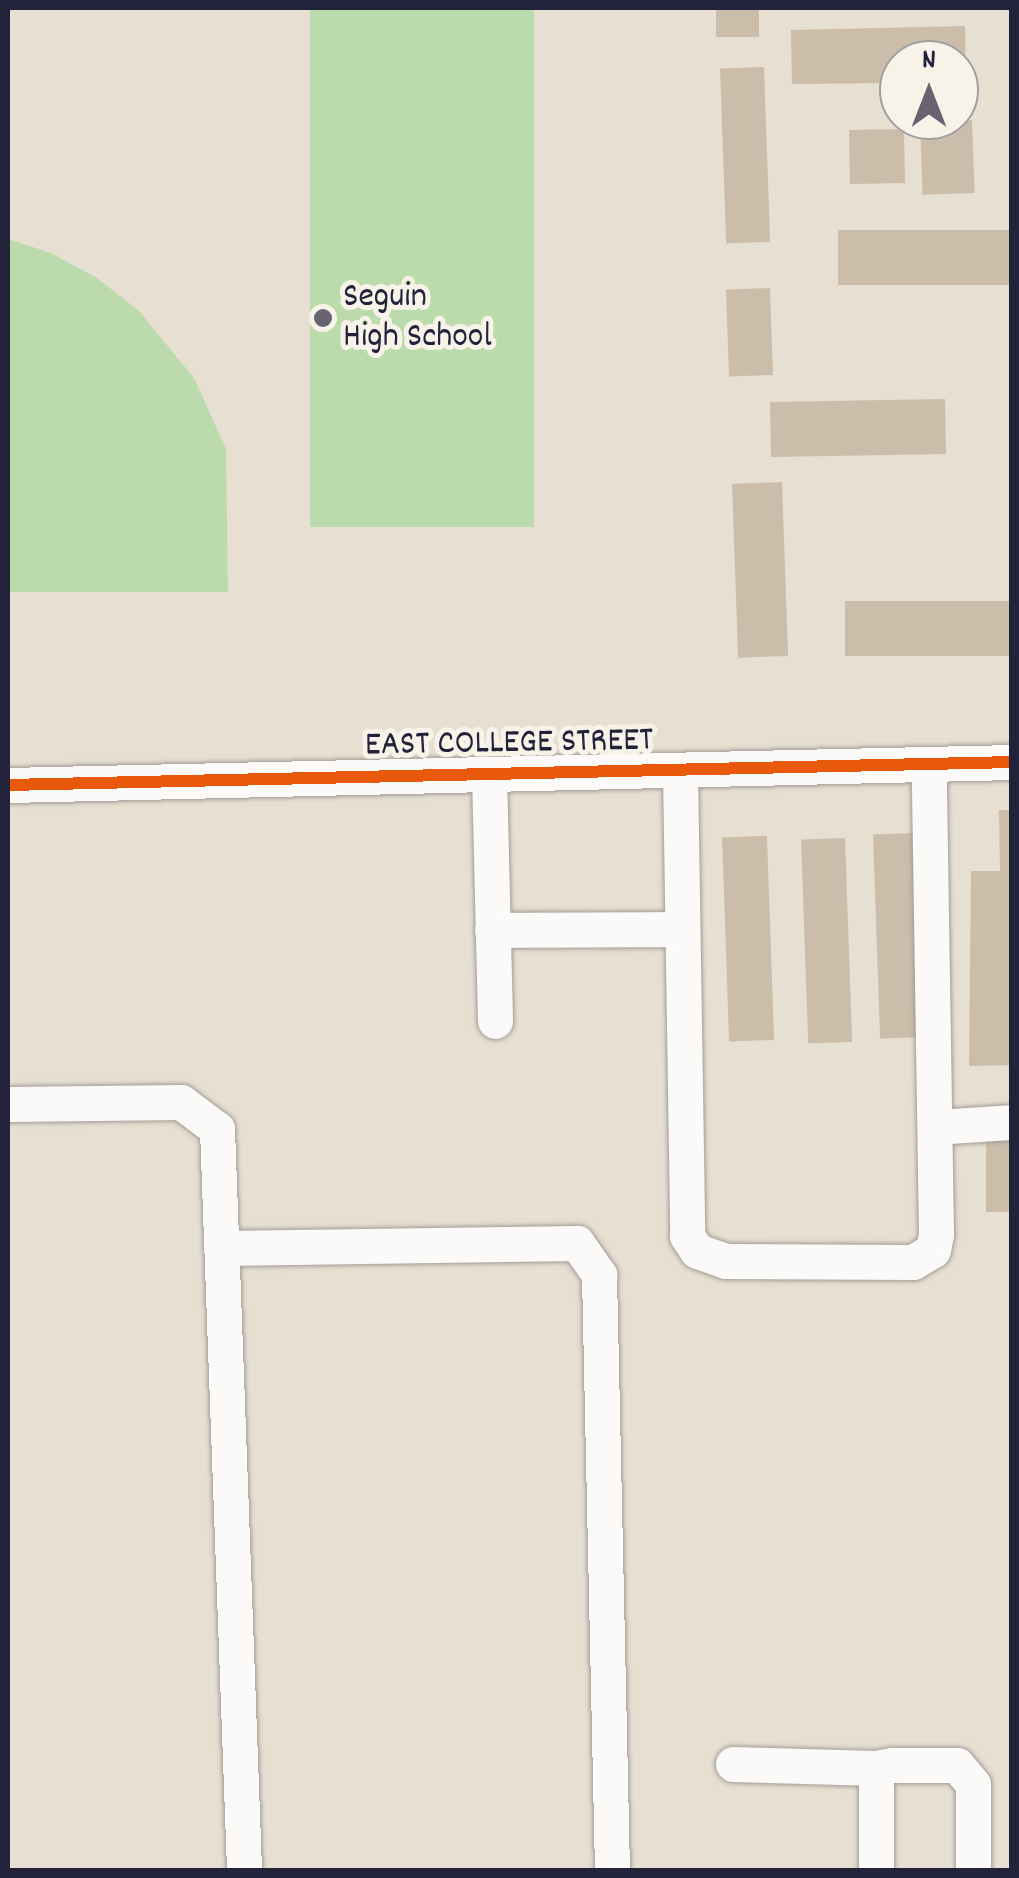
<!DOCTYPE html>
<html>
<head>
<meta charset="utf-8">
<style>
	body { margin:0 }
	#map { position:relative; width:1019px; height:1878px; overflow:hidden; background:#e7dfd1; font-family:Dekko,sans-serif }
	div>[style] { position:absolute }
	.green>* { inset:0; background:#bcdbac; transform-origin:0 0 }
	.building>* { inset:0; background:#cbbdaa; transform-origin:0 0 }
	.roads { filter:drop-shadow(0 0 2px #a29d98) drop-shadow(0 0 2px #a29d98) }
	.minor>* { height:35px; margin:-17.5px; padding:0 17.5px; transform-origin:17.5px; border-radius:17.5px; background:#fbfaf8 }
	.cycleway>* { height:12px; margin:-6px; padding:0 6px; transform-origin:6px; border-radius:6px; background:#e8590c }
	.dots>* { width:28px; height:28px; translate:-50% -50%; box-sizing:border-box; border:5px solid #f7f3e8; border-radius:50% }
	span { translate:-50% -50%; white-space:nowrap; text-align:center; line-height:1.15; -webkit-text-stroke:10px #f7f3e8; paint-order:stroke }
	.poi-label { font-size:35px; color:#22223b }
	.left { translate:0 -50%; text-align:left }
	.street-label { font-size:35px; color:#22223b }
	.frame { position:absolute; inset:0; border:10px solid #22223b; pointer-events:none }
	.north { position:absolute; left:879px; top:40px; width:100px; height:100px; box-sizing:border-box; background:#f7f3e8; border:2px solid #a29fa3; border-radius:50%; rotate:0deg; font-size:28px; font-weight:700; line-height:40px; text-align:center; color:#22223b }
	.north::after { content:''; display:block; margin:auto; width:35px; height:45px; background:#676470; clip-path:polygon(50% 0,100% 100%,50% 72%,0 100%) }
</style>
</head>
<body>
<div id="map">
	<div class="green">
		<div style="left:310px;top:8px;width:224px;height:519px"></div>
		<div style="clip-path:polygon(8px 239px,51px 253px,97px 278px,139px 311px,194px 378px,226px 449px,228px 592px,8px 592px)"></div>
	</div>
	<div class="building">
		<div style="left:716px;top:8px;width:43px;height:29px"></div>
		<div style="clip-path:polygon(965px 26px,966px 81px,959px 82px,959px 60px,899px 60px,899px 83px,792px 84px,791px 30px)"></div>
		<div style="left:764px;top:67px;width:175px;height:44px;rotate:88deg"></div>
		<div style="left:972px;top:120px;width:73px;height:52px;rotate:88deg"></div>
		<div style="left:904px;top:129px;width:54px;height:55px;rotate:89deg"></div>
		<div style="left:1012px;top:230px;width:55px;height:174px;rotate:90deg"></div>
		<div style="left:770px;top:288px;width:87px;height:44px;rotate:88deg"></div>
		<div style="left:945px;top:399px;width:55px;height:175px;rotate:89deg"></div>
		<div style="left:782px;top:482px;width:174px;height:50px;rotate:88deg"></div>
		<div style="left:1012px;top:601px;width:55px;height:167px;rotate:90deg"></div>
		<div style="clip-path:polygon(999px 810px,1012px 810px,1012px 1065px,969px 1066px,971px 871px,1000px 871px)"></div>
		<div style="left:918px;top:833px;width:204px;height:45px;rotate:88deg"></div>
		<div style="left:767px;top:836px;width:204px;height:45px;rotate:88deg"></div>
		<div style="left:845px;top:838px;width:204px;height:44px;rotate:88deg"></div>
		<div style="left:1012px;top:1127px;width:85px;height:26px;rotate:90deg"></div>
	</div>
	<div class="roads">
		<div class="minor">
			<div style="left:680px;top:770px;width:466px;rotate:89.1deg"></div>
			<div style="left:687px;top:1236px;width:18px;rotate:56deg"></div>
			<div style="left:697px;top:1251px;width:31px;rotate:19deg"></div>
			<div style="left:726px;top:1261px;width:187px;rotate:0.3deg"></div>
			<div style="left:913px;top:1262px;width:23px;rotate:-31deg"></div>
			<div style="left:933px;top:1250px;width:16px;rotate:-79deg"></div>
			<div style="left:936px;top:1234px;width:470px;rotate:-90.9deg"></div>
			<div style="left:489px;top:774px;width:247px;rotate:88.6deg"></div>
			<div style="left:8px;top:785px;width:1004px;rotate:-1.31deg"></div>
			<div style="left:492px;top:930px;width:190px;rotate:-0.3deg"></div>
			<div style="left:8px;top:1104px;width:173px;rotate:-0.7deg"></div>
			<div style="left:181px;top:1102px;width:45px;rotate:36.9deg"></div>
			<div style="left:217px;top:1129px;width:741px;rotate:87.91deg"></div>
			<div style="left:935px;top:1127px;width:77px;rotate:-3.7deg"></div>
			<div style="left:222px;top:1248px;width:355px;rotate:-0.8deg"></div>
			<div style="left:577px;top:1243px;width:39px;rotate:55deg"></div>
			<div style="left:599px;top:1275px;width:595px;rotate:88.75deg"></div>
			<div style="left:733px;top:1764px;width:143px;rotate:1.6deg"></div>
			<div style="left:876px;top:1870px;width:102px;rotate:-90deg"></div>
			<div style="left:876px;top:1768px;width:16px;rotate:-11deg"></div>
			<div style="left:892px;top:1765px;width:65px"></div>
			<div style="left:957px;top:1765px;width:25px;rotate:50deg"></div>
			<div style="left:973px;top:1784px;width:86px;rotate:90deg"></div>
		</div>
	</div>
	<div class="cycleway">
		<div style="left:8px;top:785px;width:1004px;rotate:-1.31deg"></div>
	</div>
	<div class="dots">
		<div style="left:323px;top:318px;background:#676470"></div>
	</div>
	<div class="poi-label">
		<span class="left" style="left:343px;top:318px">Seguin<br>High School</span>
	</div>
	<div class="street-label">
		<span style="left:509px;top:744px;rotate:-1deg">EAST COLLEGE STREET</span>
	</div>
	<div class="frame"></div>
	<div class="north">N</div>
</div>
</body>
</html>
